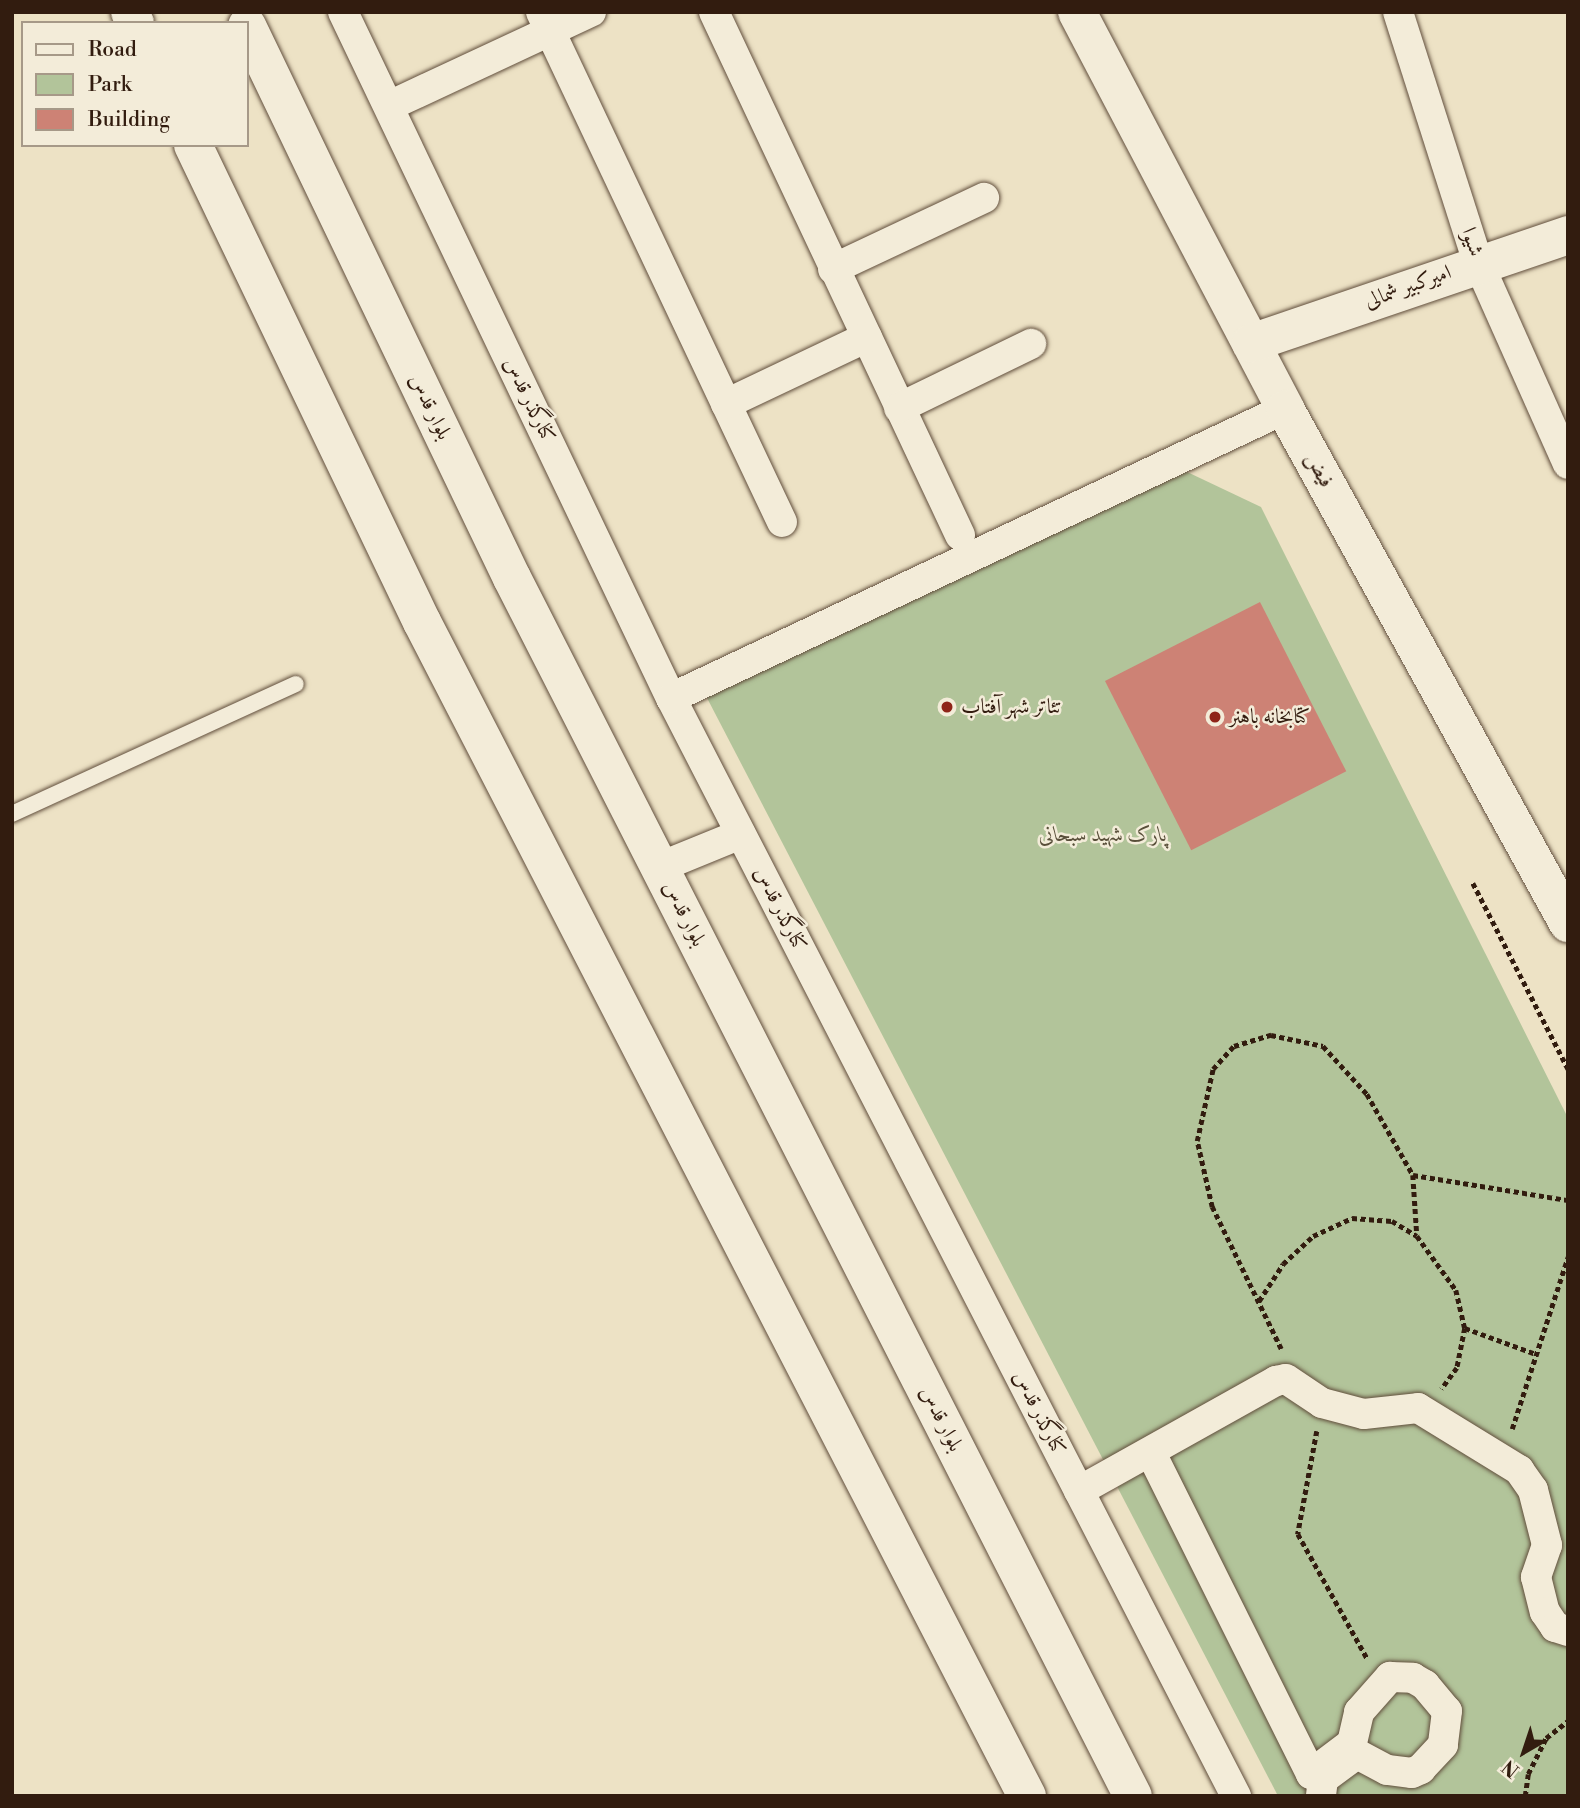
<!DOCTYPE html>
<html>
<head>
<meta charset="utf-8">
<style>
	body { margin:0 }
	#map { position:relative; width:1580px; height:1808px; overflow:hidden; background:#ede2c5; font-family:"Libre Bodoni",Amiri,serif }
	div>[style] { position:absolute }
	.green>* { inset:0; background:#b2c49a }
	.building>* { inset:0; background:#cd8275; transform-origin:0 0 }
	.path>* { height:4.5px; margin-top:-2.25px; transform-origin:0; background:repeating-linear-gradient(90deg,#321c0f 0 5px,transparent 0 8.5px) }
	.roads { filter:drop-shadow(0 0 2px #614e3c) drop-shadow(0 0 2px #614e3c) }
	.lane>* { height:16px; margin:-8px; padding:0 8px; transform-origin:8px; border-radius:8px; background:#f3ecd9 }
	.street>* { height:30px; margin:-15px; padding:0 15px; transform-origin:15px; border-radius:15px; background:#f3ecd9 }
	.secondary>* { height:38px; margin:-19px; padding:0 19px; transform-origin:19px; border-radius:19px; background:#f3ecd9 }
	.dots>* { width:19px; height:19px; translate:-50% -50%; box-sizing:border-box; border:4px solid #f3ecd9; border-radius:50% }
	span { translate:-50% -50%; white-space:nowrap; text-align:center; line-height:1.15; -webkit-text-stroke:5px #f3ecd9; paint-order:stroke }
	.street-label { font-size:21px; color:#321c0f }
	.poi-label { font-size:21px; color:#321c0f }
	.left { translate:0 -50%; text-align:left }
	.park-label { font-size:21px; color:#584e39; font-style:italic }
	.frame { position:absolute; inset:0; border:14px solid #321c0f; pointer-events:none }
	.legend { position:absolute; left:21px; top:21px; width:228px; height:126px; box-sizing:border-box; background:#f3ecd9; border:2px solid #a69988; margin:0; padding:9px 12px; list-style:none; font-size:21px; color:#321c0f }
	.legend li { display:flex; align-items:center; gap:14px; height:35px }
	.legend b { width:35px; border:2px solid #a69988 }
	.north { position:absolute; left:1489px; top:1717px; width:70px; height:70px; -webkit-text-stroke:5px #f3ecd9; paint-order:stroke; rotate:219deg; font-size:19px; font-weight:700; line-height:28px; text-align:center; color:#321c0f }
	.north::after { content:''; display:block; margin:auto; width:24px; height:32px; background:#321c0f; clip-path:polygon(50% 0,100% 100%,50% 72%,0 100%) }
</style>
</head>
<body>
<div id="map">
	<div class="green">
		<div style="clip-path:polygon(1183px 470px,1261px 507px,1568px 1118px,1568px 1796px,1278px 1796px,706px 696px)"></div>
	</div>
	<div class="building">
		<div style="left:1260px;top:602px;width:190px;height:174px;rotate:63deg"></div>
	</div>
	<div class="path">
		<div style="left:1473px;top:883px;width:209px;rotate:62.9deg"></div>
		<div style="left:1413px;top:1175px;width:60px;rotate:86.2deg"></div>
		<div style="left:1259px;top:1301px;width:44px;rotate:-57deg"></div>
		<div style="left:1283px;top:1264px;width:41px;rotate:-43deg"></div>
		<div style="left:1313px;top:1236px;width:43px;rotate:-24.8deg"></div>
		<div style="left:1352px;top:1218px;width:40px;rotate:4.3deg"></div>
		<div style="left:1392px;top:1221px;width:29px;rotate:31deg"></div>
		<div style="left:1417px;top:1236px;width:67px;rotate:54.2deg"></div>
		<div style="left:1456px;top:1290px;width:39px;rotate:77deg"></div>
		<div style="left:1465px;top:1328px;width:41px;rotate:101.3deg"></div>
		<div style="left:1457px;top:1368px;width:26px;rotate:126deg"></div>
		<div style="left:1465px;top:1328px;width:76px;rotate:20.1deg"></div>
		<div style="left:1281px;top:1349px;width:158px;rotate:-115.9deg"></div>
		<div style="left:1212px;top:1207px;width:68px;rotate:-102.8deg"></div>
		<div style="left:1197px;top:1141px;width:74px;rotate:-77.5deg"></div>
		<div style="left:1213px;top:1069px;width:31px;rotate:-48deg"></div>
		<div style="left:1234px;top:1046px;width:39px;rotate:-17deg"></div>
		<div style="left:1271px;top:1035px;width:53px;rotate:11.9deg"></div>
		<div style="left:1323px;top:1046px;width:65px;rotate:47.5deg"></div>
		<div style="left:1367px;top:1094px;width:93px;rotate:60.4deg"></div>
		<div style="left:1413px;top:1175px;width:157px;rotate:9.2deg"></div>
		<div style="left:1512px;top:1429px;width:181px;rotate:-72deg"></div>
		<div style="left:1317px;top:1431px;width:105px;rotate:100.5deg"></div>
		<div style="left:1298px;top:1534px;width:142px;rotate:60.9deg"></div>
		<div style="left:1525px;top:1796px;width:22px;rotate:-82deg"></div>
		<div style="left:1528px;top:1774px;width:40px;rotate:-63.4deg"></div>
		<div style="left:1546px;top:1738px;width:28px;rotate:-38deg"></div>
	</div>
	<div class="roads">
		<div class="lane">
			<div style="left:12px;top:814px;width:312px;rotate:-24.6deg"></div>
		</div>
		<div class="street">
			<div style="left:343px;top:12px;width:760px;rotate:64.45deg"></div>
			<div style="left:671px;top:698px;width:1235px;rotate:62.77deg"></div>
			<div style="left:541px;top:12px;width:564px;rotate:64.71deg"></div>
			<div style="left:714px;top:12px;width:578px;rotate:64.81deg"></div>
			<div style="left:1398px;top:12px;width:262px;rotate:72.3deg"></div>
			<div style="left:1478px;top:262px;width:221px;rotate:66deg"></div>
			<div style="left:389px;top:106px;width:223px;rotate:-25deg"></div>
			<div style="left:833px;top:269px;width:167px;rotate:-25.2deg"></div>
			<div style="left:726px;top:404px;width:156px;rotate:-25.4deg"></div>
			<div style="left:899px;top:408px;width:147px;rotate:-25.9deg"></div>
			<div style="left:671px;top:698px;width:679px;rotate:-25.21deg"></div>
			<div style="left:660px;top:867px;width:87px;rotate:-22.2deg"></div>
			<div style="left:1151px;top:1453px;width:359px;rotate:63.5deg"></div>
			<div style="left:1311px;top:1774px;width:51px;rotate:-37.1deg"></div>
			<div style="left:1352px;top:1743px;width:32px;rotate:-77deg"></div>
			<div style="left:1359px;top:1712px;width:47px;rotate:-48.5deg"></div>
			<div style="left:1390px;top:1677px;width:23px;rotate:2deg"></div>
			<div style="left:1413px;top:1678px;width:14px;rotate:30deg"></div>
			<div style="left:1425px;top:1685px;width:34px;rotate:50deg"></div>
			<div style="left:1447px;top:1711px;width:34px;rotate:97deg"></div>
			<div style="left:1443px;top:1745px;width:33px;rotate:133deg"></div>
			<div style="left:1421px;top:1769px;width:10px;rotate:156deg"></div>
			<div style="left:1412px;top:1773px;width:25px;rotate:-173deg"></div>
			<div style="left:1387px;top:1770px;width:34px;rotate:-152deg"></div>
			<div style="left:1357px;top:1754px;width:42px;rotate:143.7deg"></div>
			<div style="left:1323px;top:1779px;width:17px;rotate:97deg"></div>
			<div style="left:1079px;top:1491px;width:226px;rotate:-29.2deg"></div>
			<div style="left:1276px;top:1381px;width:10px;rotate:-11deg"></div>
			<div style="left:1286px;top:1379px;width:43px;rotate:33.7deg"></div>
			<div style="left:1322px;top:1403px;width:43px;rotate:14.7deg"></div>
			<div style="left:1364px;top:1414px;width:54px;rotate:-6.3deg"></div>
			<div style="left:1418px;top:1408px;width:119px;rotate:31.5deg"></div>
			<div style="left:1519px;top:1470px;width:24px;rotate:55deg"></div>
			<div style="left:1533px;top:1490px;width:57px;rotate:75.7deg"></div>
			<div style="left:1547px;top:1545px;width:34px;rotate:109deg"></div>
			<div style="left:1536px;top:1577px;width:36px;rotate:76deg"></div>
			<div style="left:1545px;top:1612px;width:18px;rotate:56deg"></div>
			<div style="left:1555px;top:1627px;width:14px;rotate:17deg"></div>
		</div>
		<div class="secondary">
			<div style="left:130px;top:12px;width:12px;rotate:66deg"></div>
			<div style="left:1077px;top:12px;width:448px;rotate:62.3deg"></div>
			<div style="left:1285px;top:409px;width:587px;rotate:61.16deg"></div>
			<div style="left:247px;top:26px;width:612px;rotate:64.36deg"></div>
			<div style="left:512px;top:578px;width:1367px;rotate:62.99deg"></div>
			<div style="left:193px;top:145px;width:529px;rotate:64.36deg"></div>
			<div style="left:422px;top:622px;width:1321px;rotate:62.74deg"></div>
			<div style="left:1251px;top:343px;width:335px;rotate:-18.8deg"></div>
		</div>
	</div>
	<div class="dots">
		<div style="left:947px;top:707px;background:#8f2418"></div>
		<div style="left:1215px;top:717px;background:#8f2418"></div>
	</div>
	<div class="street-label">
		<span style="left:1472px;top:242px;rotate:72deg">شیوا</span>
		<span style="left:1408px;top:287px;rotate:-20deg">امیرکبیر شمالی</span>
		<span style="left:529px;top:400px;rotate:64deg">کنارگذر قدس</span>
		<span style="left:430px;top:407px;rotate:64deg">بلوار قدس</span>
		<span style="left:1319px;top:470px;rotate:61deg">فیض</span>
		<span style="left:780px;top:909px;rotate:63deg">کنارگذر قدس</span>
		<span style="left:684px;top:914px;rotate:63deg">بلوار قدس</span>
		<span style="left:1039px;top:1413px;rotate:63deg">کنارگذر قدس</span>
		<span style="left:941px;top:1419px;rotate:63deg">بلوار قدس</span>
	</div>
	<div class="poi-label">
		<span class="left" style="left:961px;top:707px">تئاتر شهر آفتاب</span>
		<span class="left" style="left:1229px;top:717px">کتابخانه باهنر</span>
	</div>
	<div class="park-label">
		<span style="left:1103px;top:835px">پارک شهید سبحانی</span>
	</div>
	<div class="frame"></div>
	<ul class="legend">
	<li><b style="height:9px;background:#f3ecd9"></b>Road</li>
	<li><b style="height:19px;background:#b2c49a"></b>Park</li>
	<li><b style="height:19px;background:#cd8275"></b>Building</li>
	</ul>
	<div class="north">N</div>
</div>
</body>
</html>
